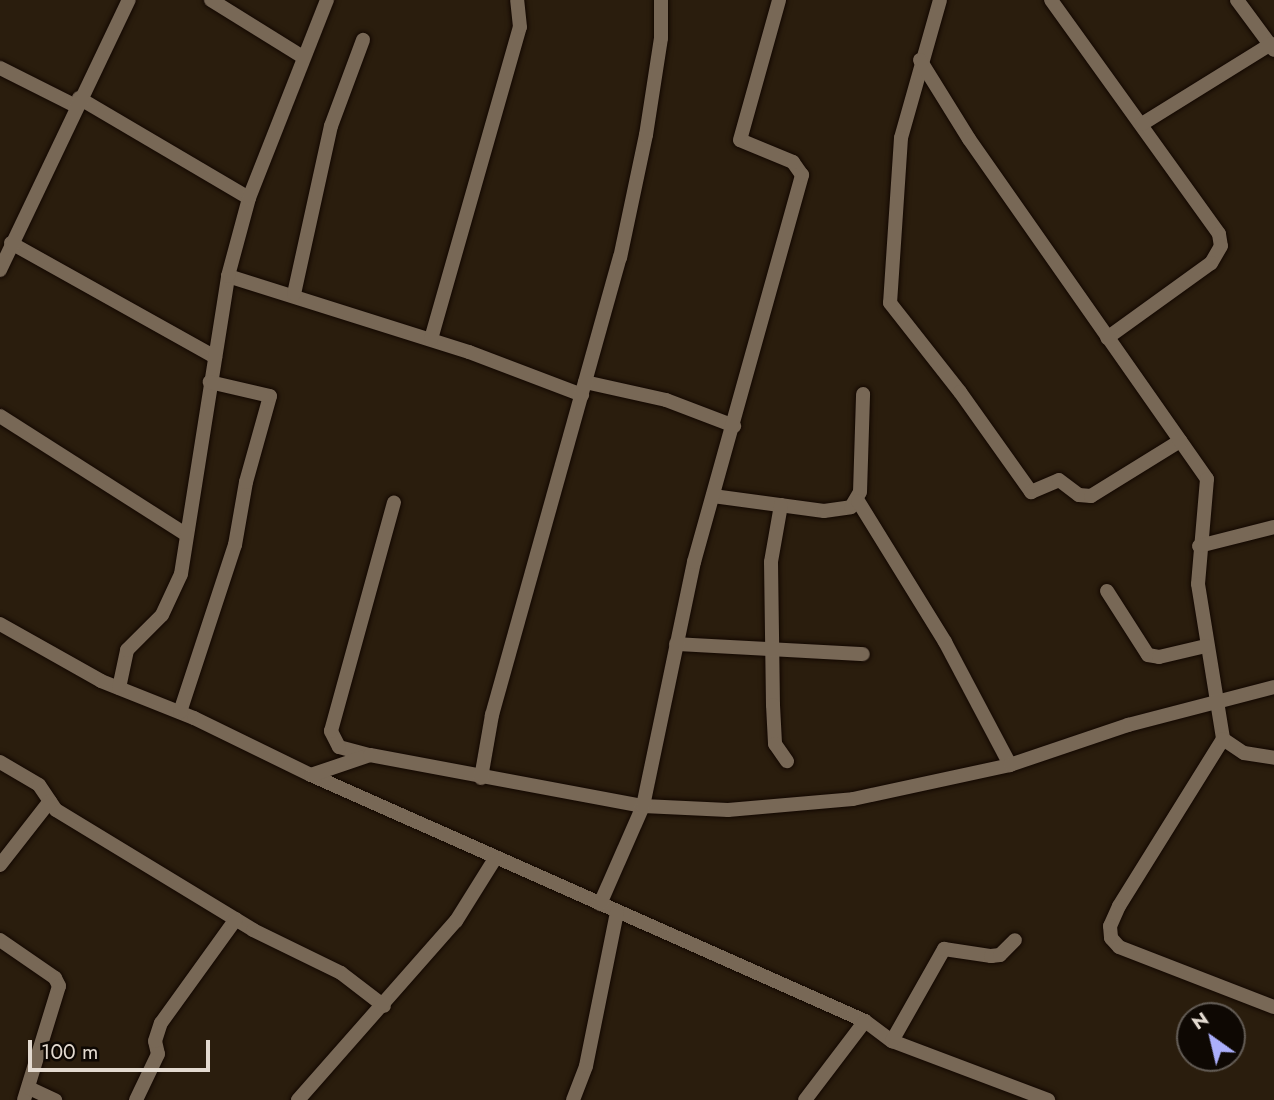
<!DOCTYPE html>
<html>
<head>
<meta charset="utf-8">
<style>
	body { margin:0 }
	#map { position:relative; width:1274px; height:1100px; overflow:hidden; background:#2a1d0d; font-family:Jost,sans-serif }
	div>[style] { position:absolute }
	.roads { filter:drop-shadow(0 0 2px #120700) drop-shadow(0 0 2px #120700) }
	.minor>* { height:14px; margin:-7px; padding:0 7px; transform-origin:7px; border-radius:7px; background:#786856 }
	span { translate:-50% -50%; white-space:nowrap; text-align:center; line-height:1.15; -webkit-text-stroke:5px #0e0803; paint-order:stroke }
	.north { position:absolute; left:1176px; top:1002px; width:70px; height:70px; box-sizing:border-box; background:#0e0803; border:2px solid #635c55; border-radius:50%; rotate:326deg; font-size:19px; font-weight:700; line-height:28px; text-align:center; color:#e3dad0 }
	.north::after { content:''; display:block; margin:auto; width:24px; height:32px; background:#abaffb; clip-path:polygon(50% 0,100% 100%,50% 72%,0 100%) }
	.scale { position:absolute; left:28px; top:1040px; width:182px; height:32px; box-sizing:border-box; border:4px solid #e3dad0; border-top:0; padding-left:9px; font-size:21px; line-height:24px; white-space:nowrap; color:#e3dad0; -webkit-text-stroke:5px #0e0803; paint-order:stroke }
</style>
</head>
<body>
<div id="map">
	<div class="roads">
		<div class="minor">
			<div style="left:211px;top:0;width:108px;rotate:31.8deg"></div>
			<div style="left:940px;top:0;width:143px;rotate:105.8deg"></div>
			<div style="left:901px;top:138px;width:165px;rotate:93.8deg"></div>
			<div style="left:890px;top:303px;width:113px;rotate:51.8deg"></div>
			<div style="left:960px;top:392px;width:123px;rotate:54.6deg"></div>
			<div style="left:1031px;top:492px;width:30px;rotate:-23deg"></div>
			<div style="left:1059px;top:480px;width:25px;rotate:37deg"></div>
			<div style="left:1079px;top:495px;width:12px;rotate:5deg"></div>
			<div style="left:1091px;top:496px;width:105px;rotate:-31.7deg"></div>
			<div style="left:1051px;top:0;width:288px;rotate:54.3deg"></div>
			<div style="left:1219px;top:234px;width:12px;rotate:81deg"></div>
			<div style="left:1221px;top:246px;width:20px;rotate:120deg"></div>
			<div style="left:1211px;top:263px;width:128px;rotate:144.2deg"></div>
			<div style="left:1237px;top:0;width:62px;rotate:53.5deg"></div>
			<div style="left:920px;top:60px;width:93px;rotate:58.2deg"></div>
			<div style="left:969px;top:139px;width:415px;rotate:55deg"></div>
			<div style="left:1207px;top:479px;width:105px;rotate:94.9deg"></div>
			<div style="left:1198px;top:584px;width:157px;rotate:80.8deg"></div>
			<div style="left:1223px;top:739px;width:25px;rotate:34deg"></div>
			<div style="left:1244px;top:753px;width:30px;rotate:9deg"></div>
			<div style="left:0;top:68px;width:85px;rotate:26.6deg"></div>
			<div style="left:79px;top:98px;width:197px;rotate:30.5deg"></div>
			<div style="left:1142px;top:124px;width:152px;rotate:-31.8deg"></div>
			<div style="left:11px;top:243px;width:234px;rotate:29.2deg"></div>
			<div style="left:0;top:270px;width:299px;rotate:-64.5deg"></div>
			<div style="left:228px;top:276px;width:253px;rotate:17.5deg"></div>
			<div style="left:469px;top:352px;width:121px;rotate:20.8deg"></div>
			<div style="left:294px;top:294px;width:172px;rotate:-77.6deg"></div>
			<div style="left:331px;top:126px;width:92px;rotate:-69.6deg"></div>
			<div style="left:431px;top:339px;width:324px;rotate:-74.1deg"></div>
			<div style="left:520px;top:27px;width:27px;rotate:-96deg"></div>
			<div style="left:585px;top:382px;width:83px;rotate:12.5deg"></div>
			<div style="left:666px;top:400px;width:73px;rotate:20.9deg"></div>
			<div style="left:0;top:416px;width:219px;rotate:32.5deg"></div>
			<div style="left:713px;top:496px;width:112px;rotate:7.7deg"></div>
			<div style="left:824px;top:511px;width:27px;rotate:-8deg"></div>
			<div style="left:851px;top:507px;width:17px;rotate:-59deg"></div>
			<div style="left:860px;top:492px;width:98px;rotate:-88.2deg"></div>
			<div style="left:858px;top:501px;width:166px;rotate:58.3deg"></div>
			<div style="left:945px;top:642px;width:139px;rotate:62.1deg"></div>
			<div style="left:781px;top:505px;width:58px;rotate:100deg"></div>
			<div style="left:771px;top:562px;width:143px;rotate:89.2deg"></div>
			<div style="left:773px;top:705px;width:39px;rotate:87deg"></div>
			<div style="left:775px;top:744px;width:21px;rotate:55deg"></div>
			<div style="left:1199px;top:546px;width:77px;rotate:-14.2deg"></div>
			<div style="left:1107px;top:591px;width:76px;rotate:57.4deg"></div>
			<div style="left:1148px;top:655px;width:11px;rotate:10deg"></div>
			<div style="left:1159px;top:657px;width:48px;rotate:-13.2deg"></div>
			<div style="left:0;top:624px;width:116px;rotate:29.4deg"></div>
			<div style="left:101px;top:681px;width:100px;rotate:21.7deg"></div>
			<div style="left:194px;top:718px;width:130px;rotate:26deg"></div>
			<div style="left:311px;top:775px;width:606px;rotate:23.94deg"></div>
			<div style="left:865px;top:1021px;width:34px;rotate:37deg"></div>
			<div style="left:892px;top:1041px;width:167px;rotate:20.7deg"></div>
			<div style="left:676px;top:644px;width:187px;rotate:3.1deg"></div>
			<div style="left:119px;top:688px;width:39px;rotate:-78deg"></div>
			<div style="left:127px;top:650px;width:49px;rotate:-45deg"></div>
			<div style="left:162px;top:615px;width:45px;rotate:-65.1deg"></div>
			<div style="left:181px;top:574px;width:302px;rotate:-81deg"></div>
			<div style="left:228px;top:276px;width:81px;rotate:-74.9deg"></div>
			<div style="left:249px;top:198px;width:213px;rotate:-68.5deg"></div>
			<div style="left:180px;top:712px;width:176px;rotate:-71.8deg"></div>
			<div style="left:235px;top:545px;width:64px;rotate:-80.1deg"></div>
			<div style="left:246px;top:482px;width:89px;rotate:-74.4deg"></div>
			<div style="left:270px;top:396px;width:62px;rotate:-166.9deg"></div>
			<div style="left:1223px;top:739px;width:197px;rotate:121.9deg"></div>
			<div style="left:1119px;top:906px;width:22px;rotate:114deg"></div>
			<div style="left:1110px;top:926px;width:12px;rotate:85deg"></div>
			<div style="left:1111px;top:938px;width:12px;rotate:48deg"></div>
			<div style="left:1119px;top:947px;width:166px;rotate:21.2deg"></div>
			<div style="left:369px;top:755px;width:31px;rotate:-165deg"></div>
			<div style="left:339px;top:747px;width:18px;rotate:-117deg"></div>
			<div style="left:331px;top:731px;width:237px;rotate:-74.6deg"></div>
			<div style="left:0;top:762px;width:45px;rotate:30.5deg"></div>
			<div style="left:39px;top:785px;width:30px;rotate:56deg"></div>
			<div style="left:56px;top:810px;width:231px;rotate:31.3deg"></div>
			<div style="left:253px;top:930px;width:98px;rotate:26deg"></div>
			<div style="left:341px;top:973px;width:54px;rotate:37.5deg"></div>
			<div style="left:311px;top:775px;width:62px;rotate:-18.7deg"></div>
			<div style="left:370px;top:755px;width:278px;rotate:10.6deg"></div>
			<div style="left:643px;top:806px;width:85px;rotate:2.7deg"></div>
			<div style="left:728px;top:810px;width:125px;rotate:-5deg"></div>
			<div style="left:853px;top:799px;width:161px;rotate:-12.2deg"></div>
			<div style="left:1010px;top:765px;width:125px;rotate:-18.7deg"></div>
			<div style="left:1128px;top:725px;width:151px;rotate:-14.6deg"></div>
			<div style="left:481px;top:778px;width:64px;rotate:-80.1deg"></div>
			<div style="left:492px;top:715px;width:475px;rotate:-74.4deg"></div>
			<div style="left:620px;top:258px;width:126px;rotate:-78.1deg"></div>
			<div style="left:646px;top:135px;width:98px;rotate:-81.2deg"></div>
			<div style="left:661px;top:38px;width:38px;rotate:-90deg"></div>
			<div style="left:0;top:865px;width:81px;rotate:-52deg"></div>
			<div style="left:600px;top:904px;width:107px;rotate:-66.3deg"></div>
			<div style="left:643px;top:806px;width:249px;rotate:-78.2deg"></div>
			<div style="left:694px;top:562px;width:402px;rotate:-74.4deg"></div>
			<div style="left:802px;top:175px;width:16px;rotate:-125deg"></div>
			<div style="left:793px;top:162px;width:57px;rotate:-157.5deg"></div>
			<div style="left:740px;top:140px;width:145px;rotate:-74.4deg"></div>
			<div style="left:0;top:940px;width:67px;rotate:34.6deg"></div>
			<div style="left:55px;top:978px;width:9px;rotate:63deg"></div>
			<div style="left:59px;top:986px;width:119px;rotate:107.1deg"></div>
			<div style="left:892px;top:1041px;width:106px;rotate:-60.5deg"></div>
			<div style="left:944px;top:949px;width:48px;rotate:8.5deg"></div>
			<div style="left:991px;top:956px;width:9px;rotate:-6deg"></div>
			<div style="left:1000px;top:955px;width:21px;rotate:-45deg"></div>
			<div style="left:29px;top:1088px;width:29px;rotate:25deg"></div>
			<div style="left:136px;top:1100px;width:51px;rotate:-64.4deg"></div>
			<div style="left:158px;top:1054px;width:13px;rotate:-103deg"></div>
			<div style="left:155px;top:1041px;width:19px;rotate:-72deg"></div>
			<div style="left:161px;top:1023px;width:128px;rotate:-54.2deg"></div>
			<div style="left:298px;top:1100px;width:239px;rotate:-48.6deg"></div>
			<div style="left:456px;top:921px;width:75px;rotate:-58deg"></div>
			<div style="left:573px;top:1100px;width:36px;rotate:-69deg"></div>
			<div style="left:586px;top:1066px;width:157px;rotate:-78.6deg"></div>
			<div style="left:805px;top:1100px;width:99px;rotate:-52.8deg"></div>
		</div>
	</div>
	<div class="north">N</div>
	<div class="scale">100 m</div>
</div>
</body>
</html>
